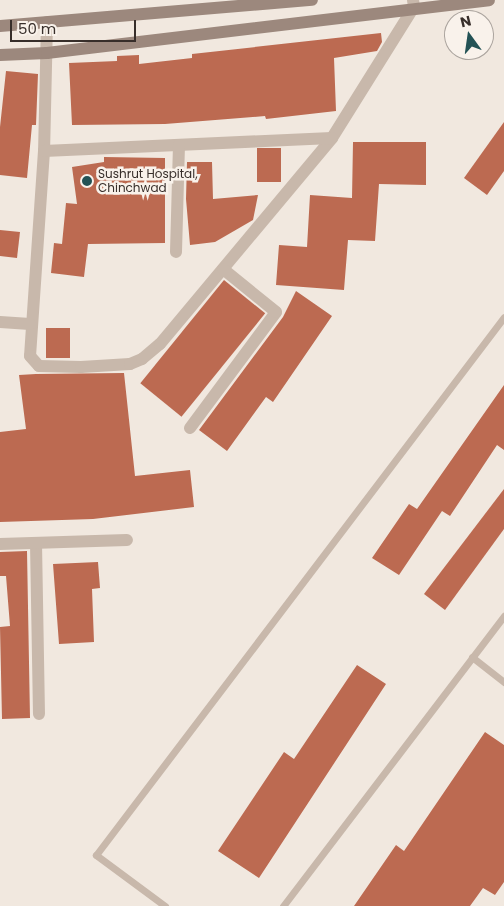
<!DOCTYPE html>
<html>
<head>
<meta charset="utf-8">
<style>
	body { margin:0 }
	#map { position:relative; width:504px; height:906px; overflow:hidden; background:#f1e8df; font-family:Poppins,sans-serif }
	div>[style] { position:absolute }
	.building>* { inset:0; background:#bc6a51; transform-origin:0 0 }
	.lane>* { height:7px; margin:-3.5px; padding:0 3.5px; transform-origin:3.5px; border-radius:3.5px; background:#c8b8ab }
	.street>* { height:12px; margin:-6px; padding:0 6px; transform-origin:6px; border-radius:6px; background:#c8b8ab }
	.secondary>* { height:12px; margin:-6px; padding:0 6px; transform-origin:6px; border-radius:6px; background:#9c887d }
	.dots>* { width:14px; height:14px; translate:-50% -50%; box-sizing:border-box; border:2px solid #f9f2eb; border-radius:50% }
	span { translate:-50% -50%; white-space:nowrap; text-align:center; line-height:1.15; -webkit-text-stroke:5px #f9f2eb; paint-order:stroke }
	.poi-label { font-size:12px; color:#372e2a }
	.left { translate:0 -50%; text-align:left }
	.north { position:absolute; left:444px; top:10px; width:50px; height:50px; box-sizing:border-box; background:#f9f2eb; border:1px solid #aba49e; border-radius:50%; rotate:346deg; font-size:14px; font-weight:700; line-height:20px; text-align:center; color:#372e2a }
	.north::after { content:''; display:block; margin:auto; width:18px; height:22px; background:#235255; clip-path:polygon(50% 0,100% 100%,50% 72%,0 100%) }
	.scale { position:absolute; left:10px; top:20px; width:126px; height:22px; box-sizing:border-box; border:2px solid #372e2a; border-top:0; padding-left:6px; font-size:15px; line-height:18px; white-space:nowrap; color:#372e2a; -webkit-text-stroke:4px #f9f2eb; paint-order:stroke }
</style>
</head>
<body>
<div id="map">
	<div class="building">
		<div style="clip-path:polygon(381px 33px,382px 42px,377px 51px,334px 58px,336px 111px,266px 119px,265px 116px,165px 124px,72px 125px,69px 63px,117px 61px,117px 56px,139px 55px,139px 64px,192px 58px,192px 54px)"></div>
		<div style="clip-path:polygon(6px 71px,38px 74px,36px 125px,32px 125px,27px 178px,0 175px,0 127px)"></div>
		<div style="clip-path:polygon(504px 122px,504px 171px,487px 195px,464px 178px)"></div>
		<div style="clip-path:polygon(353px 142px,426px 142px,426px 185px,379px 184px,375px 241px,348px 240px,344px 290px,276px 285px,279px 245px,307px 247px,310px 195px,352px 198px)"></div>
		<div style="left:281px;top:148px;width:34px;height:24px;rotate:90deg"></div>
		<div style="clip-path:polygon(104px 157px,165px 158px,165px 243px,88px 244px,84px 277px,51px 273px,54px 243px,62px 244px,66px 203px,77px 204px,72px 167px,104px 162px)"></div>
		<div style="clip-path:polygon(187px 162px,212px 162px,213px 199px,258px 195px,253px 220px,215px 242px,190px 245px,186px 199px)"></div>
		<div style="clip-path:polygon(0 230px,20px 232px,17px 258px,0 256px)"></div>
		<div style="left:224px;top:280px;width:53px;height:133px;rotate:39deg"></div>
		<div style="clip-path:polygon(296px 291px,332px 316px,273px 402px,266px 397px,227px 451px,199px 430px,283px 317px)"></div>
		<div style="left:46px;top:328px;width:24px;height:30px"></div>
		<div style="clip-path:polygon(36px 374px,124px 373px,135px 476px,190px 470px,194px 507px,93px 519px,0 522px,0 432px,26px 429px,19px 375px)"></div>
		<div style="clip-path:polygon(504px 385px,504px 450px,497px 445px,450px 516px,442px 511px,399px 575px,372px 558px,409px 504px,417px 509px)"></div>
		<div style="clip-path:polygon(504px 489px,504px 529px,445px 610px,424px 594px)"></div>
		<div style="clip-path:polygon(27px 551px,30px 718px,2px 719px,0 627px,10px 626px,6px 576px,0 576px,0 552px)"></div>
		<div style="clip-path:polygon(98px 562px,100px 588px,92px 589px,94px 642px,59px 644px,53px 564px)"></div>
		<div style="clip-path:polygon(357px 665px,386px 684px,259px 878px,218px 851px,284px 752px,294px 759px)"></div>
		<div style="clip-path:polygon(485px 732px,504px 745px,504px 882px,495px 895px,483px 888px,470px 906px,354px 906px,396px 845px,404px 851px)"></div>
	</div>
	<div class="lane">
		<div style="left:472px;top:657px;width:41px;rotate:38deg"></div>
		<div style="left:165px;top:906px;width:86px;rotate:-143.5deg"></div>
		<div style="left:96px;top:855px;width:675px;rotate:-52.82deg"></div>
		<div style="left:283px;top:906px;width:365px;rotate:-52.7deg"></div>
	</div>
	<div class="street">
		<div style="left:47px;top:22px;width:129px;rotate:91.3deg"></div>
		<div style="left:44px;top:151px;width:205px;rotate:93.9deg"></div>
		<div style="left:30px;top:356px;width:13px;rotate:48deg"></div>
		<div style="left:39px;top:366px;width:42px;rotate:1.4deg"></div>
		<div style="left:81px;top:367px;width:49px;rotate:-3.5deg"></div>
		<div style="left:130px;top:364px;width:13px;rotate:-23deg"></div>
		<div style="left:142px;top:359px;width:23px;rotate:-40deg"></div>
		<div style="left:160px;top:344px;width:268px;rotate:-50.1deg"></div>
		<div style="left:332px;top:138px;width:155px;rotate:-58deg"></div>
		<div style="left:414px;top:7px;width:7px;rotate:-98deg"></div>
		<div style="left:44px;top:151px;width:288px;rotate:-2.6deg"></div>
		<div style="left:176px;top:252px;width:107px;rotate:-88.4deg"></div>
		<div style="left:0;top:322px;width:30px;rotate:4deg"></div>
		<div style="left:190px;top:428px;width:144px;rotate:-53.4deg"></div>
		<div style="left:276px;top:312px;width:68px;rotate:-140.9deg"></div>
		<div style="left:36px;top:543px;width:171px;rotate:89deg"></div>
		<div style="left:0;top:544px;width:127px;rotate:-1.8deg"></div>
	</div>
	<div class="secondary">
		<div style="left:0;top:26px;width:313px;rotate:-4.8deg"></div>
		<div style="left:0;top:55px;width:47px;rotate:-2.4deg"></div>
		<div style="left:47px;top:53px;width:445px;rotate:-6.8deg"></div>
	</div>
	<div class="dots">
		<div style="left:87px;top:181px;background:#235255"></div>
	</div>
	<div class="poi-label">
		<span class="left" style="left:98px;top:181px">Sushrut Hospital,<br>Chinchwad</span>
	</div>
	<div class="north">N</div>
	<div class="scale">50 m</div>
</div>
</body>
</html>
